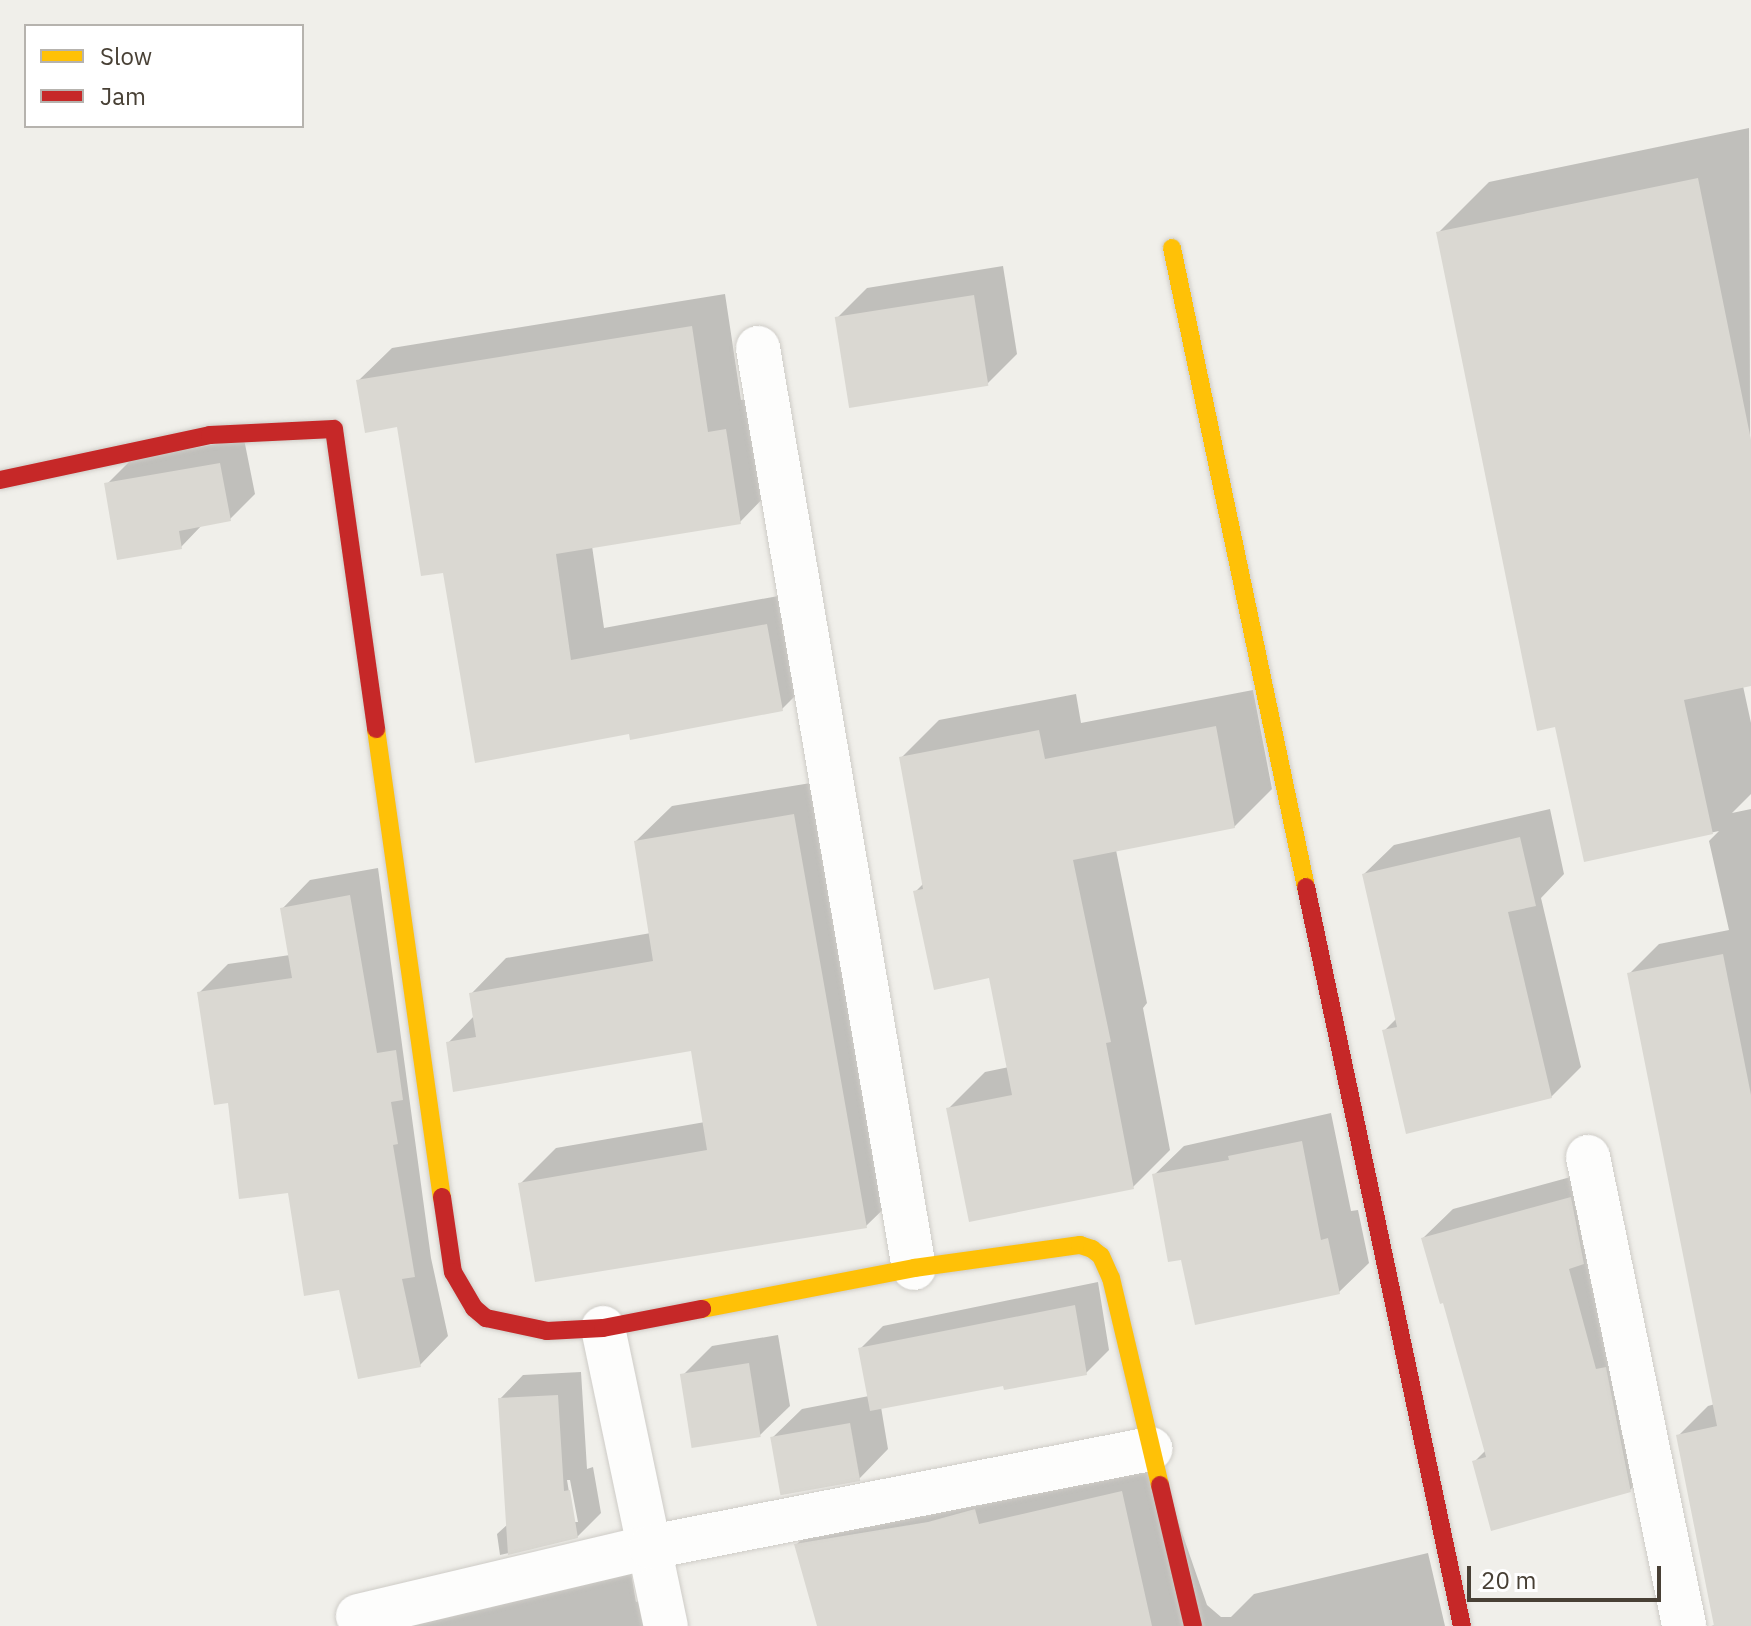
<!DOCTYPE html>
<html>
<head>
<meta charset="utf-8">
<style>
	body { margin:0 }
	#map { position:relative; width:1751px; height:1626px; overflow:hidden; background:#f0efea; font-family:"IBM Plex Sans",sans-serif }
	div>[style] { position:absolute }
	.shadow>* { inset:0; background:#0003 }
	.building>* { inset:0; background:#dad8d2; transform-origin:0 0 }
	.roads { filter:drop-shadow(0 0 2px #ceccc7) drop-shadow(0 0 2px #ceccc7) }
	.street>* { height:44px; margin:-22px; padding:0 22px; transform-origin:22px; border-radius:22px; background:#fdfdfc }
	.slow>* { height:18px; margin:-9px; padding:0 9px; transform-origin:9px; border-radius:9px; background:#ffc107 }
	.jam>* { height:18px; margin:-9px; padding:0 9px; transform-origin:9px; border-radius:9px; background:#c62828 }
	span { translate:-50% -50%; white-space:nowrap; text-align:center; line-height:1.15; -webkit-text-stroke:7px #fff; paint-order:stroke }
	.legend { position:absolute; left:24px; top:24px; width:280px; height:104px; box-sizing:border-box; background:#fff; border:2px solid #b6b3ae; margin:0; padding:10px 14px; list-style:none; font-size:24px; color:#484035 }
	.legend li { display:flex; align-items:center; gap:16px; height:40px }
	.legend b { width:40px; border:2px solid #b6b3ae }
	.scale { position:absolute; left:1467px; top:1566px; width:194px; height:36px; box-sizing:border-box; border:4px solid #484035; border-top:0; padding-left:10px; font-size:24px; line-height:28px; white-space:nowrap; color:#484035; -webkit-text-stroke:6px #fff; paint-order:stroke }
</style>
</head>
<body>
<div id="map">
	<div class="shadow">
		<div style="clip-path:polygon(1749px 128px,1751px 684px,1743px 686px,1751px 723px,1751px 794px,1732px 813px,1751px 809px,1751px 1626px,1711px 1626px,1716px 1625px,1678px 1436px,1708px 1406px,1715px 1404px,1629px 974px,1659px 944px,1729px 930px,1709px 841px,1719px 831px,1586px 859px,1557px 724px,1438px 233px,1489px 182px)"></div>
		<div style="clip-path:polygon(1003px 266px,1017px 354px,987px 384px,837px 318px,867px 288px)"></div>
		<div style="clip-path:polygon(725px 294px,741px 400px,759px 397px,773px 488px,740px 522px,592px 546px,604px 628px,800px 592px,815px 676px,782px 709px,630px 732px,445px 570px,399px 425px,358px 381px,392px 348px)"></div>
		<div style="clip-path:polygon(244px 439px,255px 494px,230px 519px,203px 524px,181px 547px,107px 484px,132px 459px)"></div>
		<div style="clip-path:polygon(1253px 690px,1272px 789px,1234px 827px,1116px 850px,1147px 1003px,1143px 1008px,1170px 1150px,1133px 1187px,948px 1109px,985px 1072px,1009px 1067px,990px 976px,915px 892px,924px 883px,901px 758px,939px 720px,1076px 694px,1081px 723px)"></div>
		<div style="clip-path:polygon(829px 780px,902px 1191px,866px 1226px,520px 1184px,556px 1148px,705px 1122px,693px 1049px,448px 1043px,474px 1016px,471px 994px,506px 958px,651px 933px,636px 841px,672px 806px)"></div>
		<div style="clip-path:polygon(1550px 809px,1564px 874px,1541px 898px,1581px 1067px,1551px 1097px,1384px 1031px,1397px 1018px,1364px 874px,1394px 845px)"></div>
		<div style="clip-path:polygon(378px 868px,431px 1258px,448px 1336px,420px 1365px,341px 1287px,289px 1191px,230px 1101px,199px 993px,228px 964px,290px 955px,282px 909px,310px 880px)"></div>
		<div style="clip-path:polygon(1331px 1113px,1351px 1211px,1358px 1210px,1369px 1263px,1339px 1292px,1183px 1257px,1154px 1175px,1184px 1146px)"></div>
		<div style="clip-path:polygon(1600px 1169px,1660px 1460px,1630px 1490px,1474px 1462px,1486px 1450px,1445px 1300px,1423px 1238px,1453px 1209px)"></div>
		<div style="clip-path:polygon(1098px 1282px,1109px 1350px,1086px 1373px,1005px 1383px,881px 1407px,888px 1449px,859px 1479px,772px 1438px,802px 1409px,869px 1396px,860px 1349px,883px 1326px)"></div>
		<div style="clip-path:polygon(778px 1335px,790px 1406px,760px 1435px,682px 1376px,712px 1346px)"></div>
		<div style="clip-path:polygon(evenodd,581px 1372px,587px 1469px,593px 1467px,601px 1513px,577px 1537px,500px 1555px,497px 1534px,508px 1524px,500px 1399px,523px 1375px,581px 1372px,567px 1480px,570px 1480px,578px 1522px,574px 1522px,567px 1480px)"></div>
		<div style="clip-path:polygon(1156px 1458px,1207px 1605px,1221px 1617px,1231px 1617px,1254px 1594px,1428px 1553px,1445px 1626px,820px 1626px,796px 1545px,830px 1511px)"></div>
		<div style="clip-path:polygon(627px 1549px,636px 1602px,662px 1596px,668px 1626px,372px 1626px)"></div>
	</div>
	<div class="building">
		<div style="clip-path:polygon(1698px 178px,1751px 440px,1751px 686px,1684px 700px,1713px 834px,1584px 862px,1555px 727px,1537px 731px,1436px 232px)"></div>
		<div style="left:974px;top:295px;width:92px;height:141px;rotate:81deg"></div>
		<div style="clip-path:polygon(692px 326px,708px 432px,726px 429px,741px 524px,556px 554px,571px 660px,767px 624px,783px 711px,630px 740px,629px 734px,475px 763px,443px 573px,421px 576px,397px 427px,365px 433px,356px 380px)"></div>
		<div style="clip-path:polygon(220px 463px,231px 521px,179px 531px,182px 549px,117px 560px,104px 483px)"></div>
		<div style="clip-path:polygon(1216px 726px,1235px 828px,1073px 860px,1111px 1042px,1106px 1043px,1134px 1189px,969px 1222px,946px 1108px,1012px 1095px,989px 978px,934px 990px,913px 891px,923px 889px,899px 757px,1039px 730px,1045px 759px)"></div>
		<div style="clip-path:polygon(794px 814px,867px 1228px,535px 1282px,518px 1183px,707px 1150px,691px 1051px,453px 1092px,446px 1042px,476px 1037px,469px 993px,653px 961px,634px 841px)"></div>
		<div style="clip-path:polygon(1520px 837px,1536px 906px,1508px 912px,1552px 1098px,1406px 1134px,1382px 1030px,1397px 1027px,1362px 874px)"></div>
		<div style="clip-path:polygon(350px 895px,377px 1053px,396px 1050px,403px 1100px,391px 1102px,398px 1144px,393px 1145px,415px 1277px,402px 1279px,421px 1367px,358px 1379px,339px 1290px,304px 1296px,288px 1193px,239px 1199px,228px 1103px,214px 1105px,197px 992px,292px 978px,280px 908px)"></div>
		<div style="clip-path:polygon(1723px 954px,1751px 1095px,1751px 1626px,1714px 1626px,1676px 1435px,1717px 1426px,1627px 973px)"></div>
		<div style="clip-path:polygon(1302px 1141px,1321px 1240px,1328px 1238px,1340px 1294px,1195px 1325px,1181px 1260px,1168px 1262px,1152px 1174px,1229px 1160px,1228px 1156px)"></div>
		<div style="clip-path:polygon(1571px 1197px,1584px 1264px,1569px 1269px,1596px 1369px,1606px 1367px,1631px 1492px,1491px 1531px,1472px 1461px,1486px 1457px,1443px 1303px,1440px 1304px,1421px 1238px)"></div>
		<div style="clip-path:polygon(1075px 1305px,1087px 1375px,1004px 1390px,1003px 1386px,870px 1411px,858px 1348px)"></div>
		<div style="left:749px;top:1363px;width:75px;height:70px;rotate:81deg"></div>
		<div style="clip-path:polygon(558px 1395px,564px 1491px,570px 1490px,578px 1538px,508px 1555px,498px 1398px)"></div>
		<div style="left:850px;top:1423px;width:59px;height:81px;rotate:80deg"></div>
		<div style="clip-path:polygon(1122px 1491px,1152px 1626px,817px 1626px,794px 1544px,928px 1522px,975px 1509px,979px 1524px)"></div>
	</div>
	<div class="roads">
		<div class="street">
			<div style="left:758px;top:348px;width:933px;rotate:80.38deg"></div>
			<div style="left:1588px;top:1157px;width:479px;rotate:78.4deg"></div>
			<div style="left:603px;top:1328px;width:305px;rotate:78.1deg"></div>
			<div style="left:358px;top:1616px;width:301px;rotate:-13.3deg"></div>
			<div style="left:651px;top:1547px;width:509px;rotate:-11.11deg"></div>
		</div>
		<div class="slow">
			<div style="left:1172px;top:248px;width:653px;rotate:78.16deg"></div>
			<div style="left:376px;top:729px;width:473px;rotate:82deg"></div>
			<div style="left:702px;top:1309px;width:216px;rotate:-10.9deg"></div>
			<div style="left:914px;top:1268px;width:168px;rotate:-7.9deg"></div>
			<div style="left:1080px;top:1245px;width:13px;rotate:18deg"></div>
			<div style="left:1092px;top:1249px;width:11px;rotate:38deg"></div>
			<div style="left:1101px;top:1256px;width:24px;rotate:66deg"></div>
			<div style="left:1111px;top:1278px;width:213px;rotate:76.7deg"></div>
		</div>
		<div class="jam">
			<div style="left:0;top:480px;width:215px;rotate:-12.1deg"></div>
			<div style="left:210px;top:435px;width:124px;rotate:-2.8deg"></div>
			<div style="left:334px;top:429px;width:303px;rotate:82deg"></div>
			<div style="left:1306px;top:887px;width:755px;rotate:78.08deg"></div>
			<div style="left:442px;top:1197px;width:76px;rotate:81.7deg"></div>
			<div style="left:453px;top:1272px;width:42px;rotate:59.7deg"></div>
			<div style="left:474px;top:1308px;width:16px;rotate:40deg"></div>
			<div style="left:486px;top:1318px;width:62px;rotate:12deg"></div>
			<div style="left:547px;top:1331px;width:56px;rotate:-3.1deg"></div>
			<div style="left:603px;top:1328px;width:101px;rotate:-10.9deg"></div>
			<div style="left:1160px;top:1485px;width:145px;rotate:76.8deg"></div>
		</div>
	</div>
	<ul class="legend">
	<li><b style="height:10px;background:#ffc107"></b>Slow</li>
	<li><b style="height:10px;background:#c62828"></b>Jam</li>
	</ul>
	<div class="scale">20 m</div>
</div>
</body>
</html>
